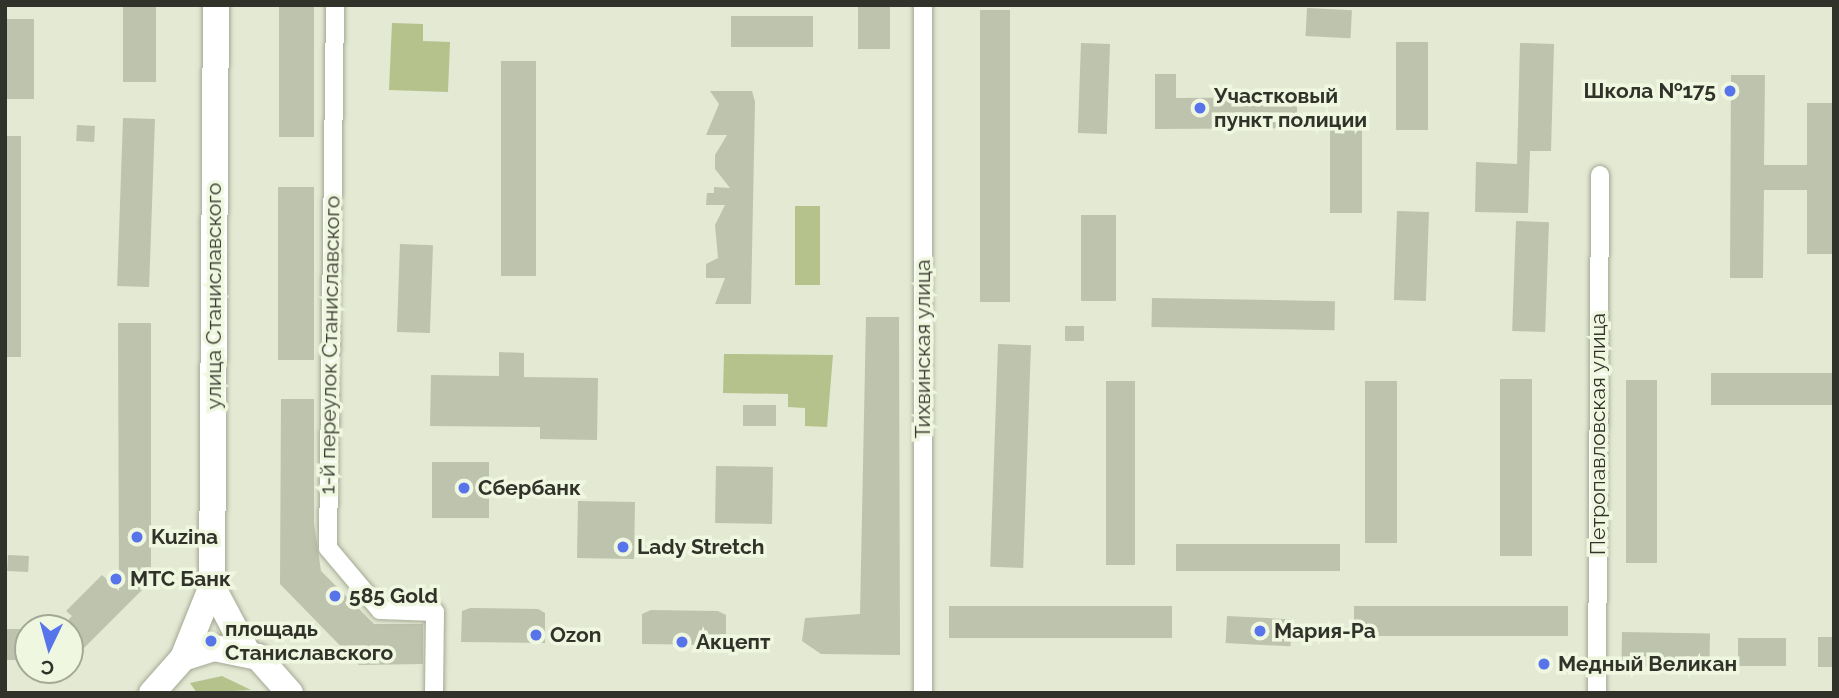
<!DOCTYPE html>
<html>
<head>
<meta charset="utf-8">
<style>
	body { margin:0 }
	#map { position:relative; width:1839px; height:698px; overflow:hidden; background:#e3e9d3; font-family:Raleway,sans-serif }
	div>[style] { position:absolute }
	.green>* { inset:0; background:#b5c28b; transform-origin:0 0 }
	.building>* { inset:0; background:#bdc3ad; transform-origin:0 0 }
	.roads { filter:drop-shadow(0 0 2px #a3a894) drop-shadow(0 0 2px #a3a894) }
	.street>* { height:18px; margin:-9px; padding:0 9px; transform-origin:9px; border-radius:9px; background:#fff }
	.primary>* { height:26px; margin:-13px; padding:0 13px; transform-origin:13px; border-radius:13px; background:#fff }
	.dots>* { width:19px; height:19px; translate:-50% -50%; box-sizing:border-box; border:4px solid #f0f7e0; border-radius:50% }
	span { translate:-50% -50%; white-space:nowrap; text-align:center; line-height:1.15; -webkit-text-stroke:7px #f0f7e0; paint-order:stroke }
	.poi-label { font-size:21px; color:#31332a; font-weight:700 }
	.right { translate:-100% -50%; text-align:right }
	.left { translate:0 -50%; text-align:left }
	.street-label { font-size:21px; color:#31332a }
	.frame { position:absolute; inset:0; border:7px solid #31332a; pointer-events:none }
	.north { position:absolute; left:14px; top:614px; width:70px; height:70px; box-sizing:border-box; background:#f0f7e0; border:2px solid #a4a997; border-radius:50%; rotate:185deg; font-size:19px; font-weight:700; line-height:28px; text-align:center; color:#31332a }
	.north::after { content:''; display:block; margin:auto; width:24px; height:32px; background:#5774ea; clip-path:polygon(50% 0,100% 100%,50% 72%,0 100%) }
</style>
</head>
<body>
<div id="map">
	<div class="green">
		<div style="clip-path:polygon(392px 23px,423px 24px,423px 41px,450px 42px,448px 92px,389px 90px)"></div>
		<div style="left:795px;top:206px;width:25px;height:79px"></div>
		<div style="clip-path:polygon(724px 354px,833px 355px,827px 427px,805px 426px,805px 408px,788px 407px,788px 394px,723px 393px)"></div>
		<div style="clip-path:polygon(222px 676px,251px 690px,197px 693px,190px 683px)"></div>
	</div>
	<div class="building">
		<div style="left:123px;top:5px;width:33px;height:77px"></div>
		<div style="left:279px;top:5px;width:35px;height:132px"></div>
		<div style="left:858px;top:5px;width:32px;height:44px"></div>
		<div style="left:1307px;top:8px;width:45px;height:28px;rotate:3deg"></div>
		<div style="left:980px;top:10px;width:30px;height:292px"></div>
		<div style="left:731px;top:16px;width:82px;height:31px"></div>
		<div style="left:5px;top:19px;width:29px;height:80px"></div>
		<div style="left:1396px;top:42px;width:32px;height:88px"></div>
		<div style="left:1081px;top:43px;width:29px;height:90px;rotate:2deg"></div>
		<div style="clip-path:polygon(1520px 43px,1554px 44px,1551px 151px,1530px 151px,1528px 213px,1475px 212px,1476px 162px,1517px 164px)"></div>
		<div style="left:501px;top:61px;width:35px;height:215px"></div>
		<div style="clip-path:polygon(1155px 74px,1176px 74px,1176px 98px,1297px 97px,1297px 128px,1155px 129px)"></div>
		<div style="clip-path:polygon(1731px 75px,1765px 75px,1764px 165px,1807px 165px,1807px 103px,1834px 103px,1834px 254px,1807px 254px,1807px 190px,1764px 190px,1763px 278px,1730px 278px)"></div>
		<div style="clip-path:polygon(710px 91px,752px 91px,755px 102px,751px 304px,715px 304px,725px 278px,706px 278px,706px 264px,718px 258px,715px 225px,725px 205px,706px 205px,707px 193px,714px 193px,714px 187px,730px 188px,715px 169px,715px 155px,727px 135px,706px 135px,719px 104px)"></div>
		<div style="left:123px;top:118px;width:32px;height:168px;rotate:2deg"></div>
		<div style="left:77px;top:125px;width:18px;height:16px;rotate:3deg"></div>
		<div style="left:1330px;top:125px;width:32px;height:88px"></div>
		<div style="left:5px;top:136px;width:16px;height:221px"></div>
		<div style="left:278px;top:187px;width:36px;height:173px"></div>
		<div style="left:1397px;top:211px;width:32px;height:89px;rotate:2deg"></div>
		<div style="left:1081px;top:215px;width:35px;height:86px"></div>
		<div style="left:1516px;top:221px;width:33px;height:110px;rotate:2deg"></div>
		<div style="left:400px;top:244px;width:33px;height:88px;rotate:2deg"></div>
		<div style="left:1152px;top:298px;width:183px;height:29px;rotate:1deg"></div>
		<div style="clip-path:polygon(866px 317px,899px 317px,900px 655px,821px 654px,802px 641px,805px 618px,860px 614px)"></div>
		<div style="clip-path:polygon(118px 323px,151px 323px,151px 581px,70px 662px,70px 628px,60px 628px,72px 616px,66px 611px,102px 575px,119px 591px)"></div>
		<div style="left:1065px;top:326px;width:19px;height:15px"></div>
		<div style="left:998px;top:344px;width:33px;height:223px;rotate:2deg"></div>
		<div style="clip-path:polygon(499px 352px,524px 353px,524px 377px,598px 378px,597px 440px,540px 439px,540px 427px,430px 426px,431px 375px,499px 376px)"></div>
		<div style="left:1711px;top:373px;width:123px;height:32px"></div>
		<div style="left:1500px;top:379px;width:32px;height:177px"></div>
		<div style="left:1626px;top:380px;width:31px;height:183px"></div>
		<div style="left:1106px;top:381px;width:29px;height:184px"></div>
		<div style="left:1365px;top:381px;width:32px;height:162px"></div>
		<div style="clip-path:polygon(281px 399px,314px 399px,314px 523px,321px 571px,374px 624px,423px 624px,423px 664px,359px 665px,280px 584px)"></div>
		<div style="left:743px;top:405px;width:33px;height:21px"></div>
		<div style="left:432px;top:462px;width:57px;height:56px"></div>
		<div style="left:716px;top:466px;width:57px;height:57px;rotate:1deg"></div>
		<div style="left:578px;top:501px;width:57px;height:57px;rotate:1deg"></div>
		<div style="left:1176px;top:544px;width:164px;height:27px"></div>
		<div style="left:8px;top:555px;width:21px;height:16px;rotate:3deg"></div>
		<div style="left:1172px;top:606px;width:32px;height:223px;rotate:90deg"></div>
		<div style="left:1568px;top:606px;width:30px;height:214px;rotate:90deg"></div>
		<div style="clip-path:polygon(470px 608px,538px 609px,545px 613px,545px 643px,461px 642px,462px 611px)"></div>
		<div style="clip-path:polygon(651px 610px,718px 611px,726px 615px,726px 645px,642px 644px,642px 614px)"></div>
		<div style="left:1227px;top:616px;width:65px;height:27px;rotate:3deg"></div>
		<div style="left:5px;top:629px;width:23px;height:31px"></div>
		<div style="left:1622px;top:632px;width:88px;height:34px;rotate:1deg"></div>
		<div style="left:1818px;top:637px;width:16px;height:30px"></div>
		<div style="left:1738px;top:638px;width:48px;height:28px"></div>
	</div>
	<div class="roads">
		<div class="street">
			<div style="left:335px;top:5px;width:543px;rotate:90.74deg"></div>
			<div style="left:328px;top:548px;width:81px;rotate:50deg"></div>
			<div style="left:380px;top:610px;width:55px;rotate:2.1deg"></div>
			<div style="left:435px;top:612px;width:81px;rotate:90.7deg"></div>
			<div style="left:923px;top:5px;width:688px;rotate:90deg"></div>
			<div style="left:1597px;top:693px;width:518px;rotate:-89.67deg"></div>
		</div>
		<div class="primary">
			<div style="left:212px;top:586px;width:75px;rotate:62.1deg"></div>
			<div style="left:183px;top:658px;width:78px;rotate:-68.1deg"></div>
			<div style="left:212px;top:586px;width:581px;rotate:-89.61deg"></div>
			<div style="left:152px;top:693px;width:47px;rotate:-48.5deg"></div>
			<div style="left:183px;top:658px;width:33px;rotate:-18deg"></div>
			<div style="left:214px;top:648px;width:45px;rotate:11.6deg"></div>
			<div style="left:258px;top:657px;width:48px;rotate:48.4deg"></div>
		</div>
	</div>
	<div class="dots">
		<div style="left:1730px;top:91px;background:#5774ea"></div>
		<div style="left:1200px;top:108px;background:#5774ea"></div>
		<div style="left:464px;top:488px;background:#5774ea"></div>
		<div style="left:137px;top:537px;background:#5774ea"></div>
		<div style="left:623px;top:547px;background:#5774ea"></div>
		<div style="left:116px;top:579px;background:#5774ea"></div>
		<div style="left:335px;top:596px;background:#5774ea"></div>
		<div style="left:1260px;top:631px;background:#5774ea"></div>
		<div style="left:536px;top:635px;background:#5774ea"></div>
		<div style="left:211px;top:641px;background:#5774ea"></div>
		<div style="left:682px;top:642px;background:#5774ea"></div>
		<div style="left:1544px;top:664px;background:#5774ea"></div>
	</div>
	<div class="poi-label">
		<span class="right" style="left:1716px;top:91px">Школа №175</span>
		<span class="left" style="left:1214px;top:108px">Участковый<br>пункт полиции</span>
		<span class="left" style="left:478px;top:488px">Сбербанк</span>
		<span class="left" style="left:151px;top:537px">Kuzina</span>
		<span class="left" style="left:637px;top:547px">Lady Stretch</span>
		<span class="left" style="left:130px;top:579px">МТС Банк</span>
		<span class="left" style="left:349px;top:596px">585 Gold</span>
		<span class="left" style="left:225px;top:641px">площадь<br>Станиславского</span>
		<span class="left" style="left:1274px;top:631px">Мария-Ра</span>
		<span class="left" style="left:550px;top:635px">Ozon</span>
		<span class="left" style="left:696px;top:642px">Акцепт</span>
		<span class="left" style="left:1558px;top:664px">Медный Великан</span>
	</div>
	<div class="street-label">
		<span style="left:214px;top:296px;rotate:-90deg">улица Станиславского</span>
		<span style="left:330px;top:345px;rotate:-89deg">1-й переулок Станиславского</span>
		<span style="left:923px;top:349px;rotate:-90deg">Тихвинская улица</span>
		<span style="left:1598px;top:434px;rotate:-90deg">Петропавловская улица</span>
	</div>
	<div class="frame"></div>
	<div class="north">С</div>
</div>
</body>
</html>
